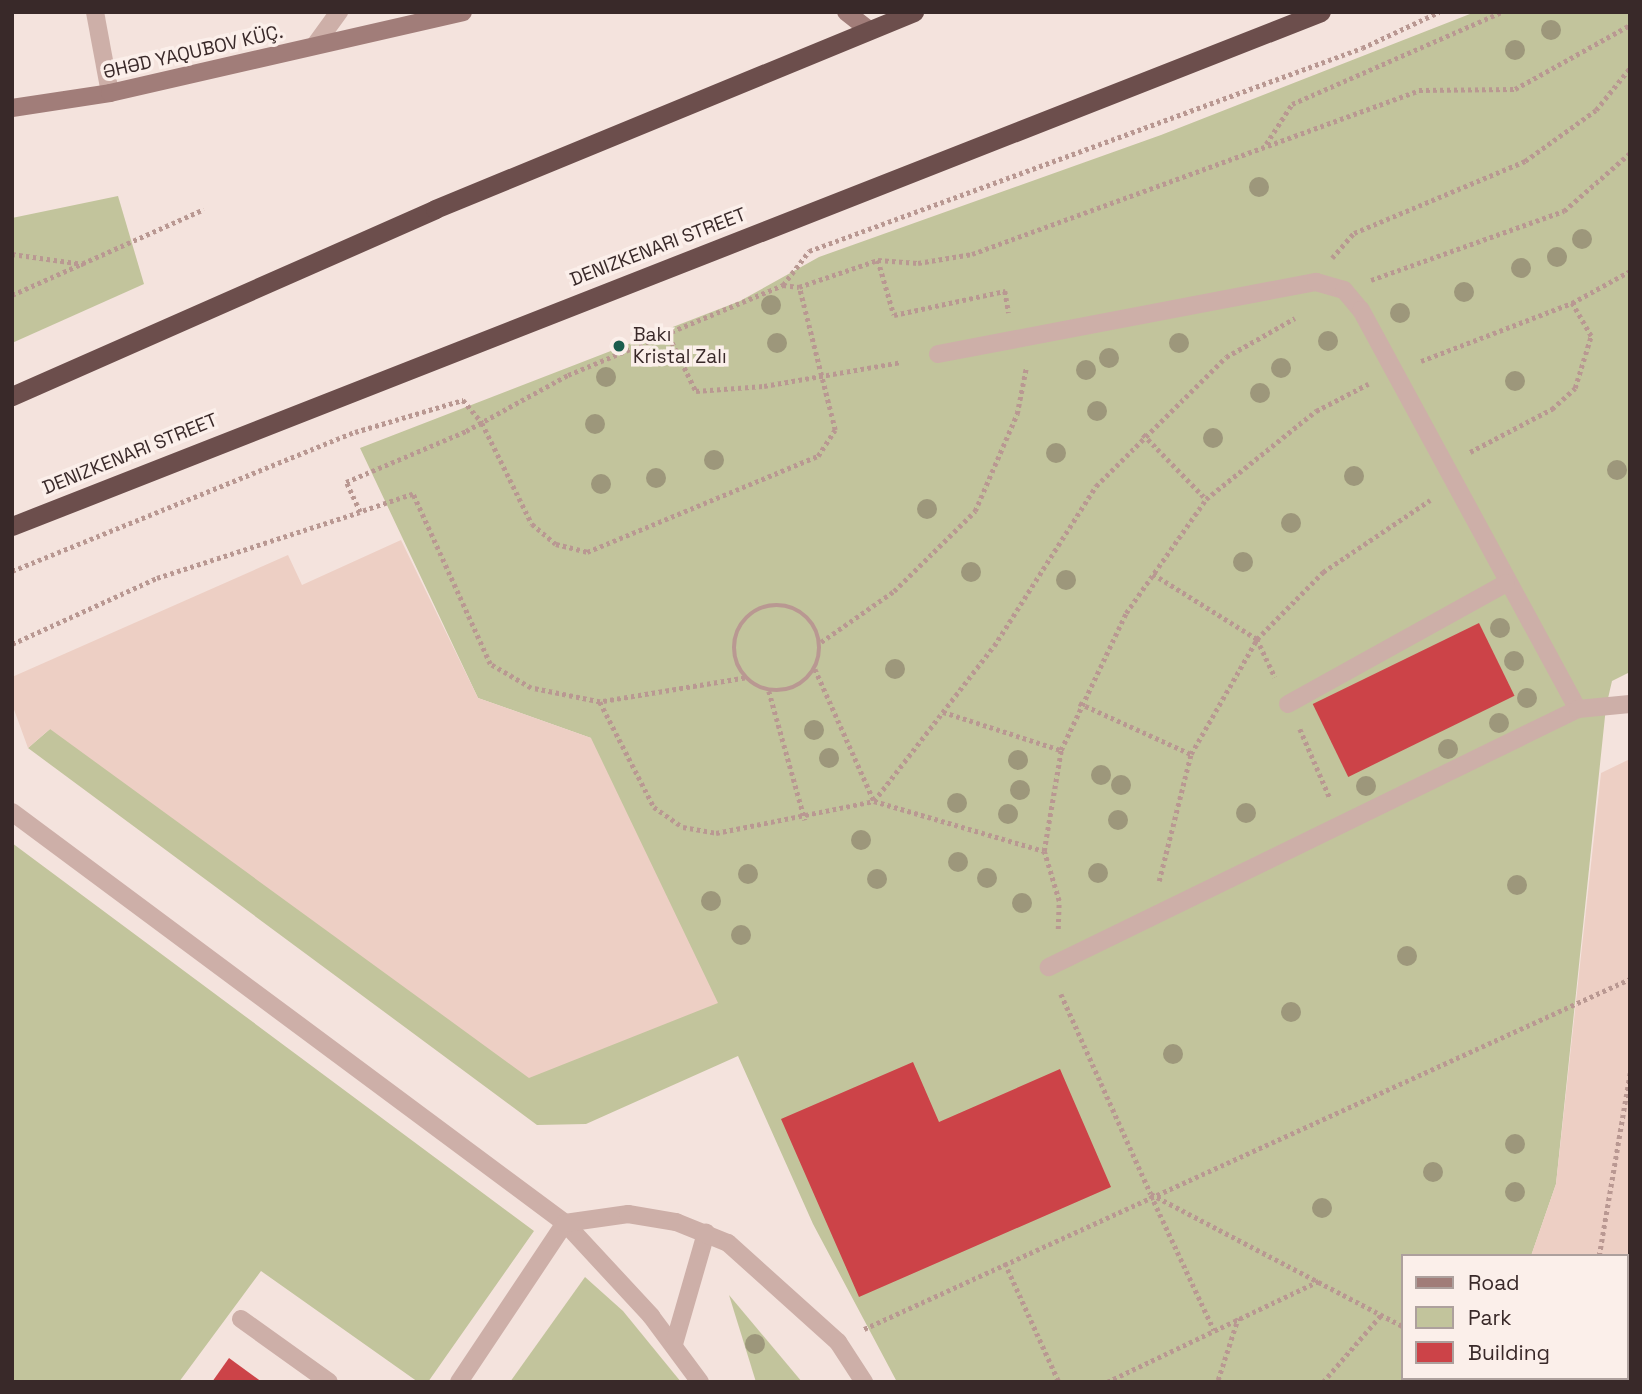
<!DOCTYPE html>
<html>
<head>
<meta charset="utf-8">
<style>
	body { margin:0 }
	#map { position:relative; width:1642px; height:1394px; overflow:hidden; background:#f4e3dd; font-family:"Space Grotesk",sans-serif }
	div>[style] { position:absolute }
	.green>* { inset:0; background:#c2c49c }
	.plaza>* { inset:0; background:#edcfc4 }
	.building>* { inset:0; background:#cc4348; transform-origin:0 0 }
	.path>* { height:4.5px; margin-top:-2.25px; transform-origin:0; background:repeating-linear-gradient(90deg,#b99892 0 3.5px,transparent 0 7px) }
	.path>.ring { margin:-2.25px; padding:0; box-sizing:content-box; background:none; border:4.5px solid #b99892; border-radius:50% }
	.service>* { height:18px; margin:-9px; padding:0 9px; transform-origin:9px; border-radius:9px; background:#cdafa8 }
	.minor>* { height:18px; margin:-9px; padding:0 9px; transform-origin:9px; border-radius:9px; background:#cdafa8 }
	.tertiary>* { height:18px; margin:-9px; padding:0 9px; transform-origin:9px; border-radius:9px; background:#cdafa8 }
	.secondary>* { height:18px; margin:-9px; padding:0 9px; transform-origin:9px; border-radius:9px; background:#a17d79 }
	.trunk>* { height:19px; margin:-9.5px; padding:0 9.5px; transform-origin:9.5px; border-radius:9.5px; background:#6c4e4c }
	.trees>* { width:20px; height:20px; margin:-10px; border-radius:50%; background:#9d977b }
	.dots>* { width:19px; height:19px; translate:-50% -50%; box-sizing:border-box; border:4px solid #fbefea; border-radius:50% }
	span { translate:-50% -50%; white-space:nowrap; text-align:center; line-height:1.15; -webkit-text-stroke:7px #fbefea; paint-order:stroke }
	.street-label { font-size:19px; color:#392929 }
	.poi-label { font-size:19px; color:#392929 }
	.left { translate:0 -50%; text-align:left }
	.frame { position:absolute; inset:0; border:14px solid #392929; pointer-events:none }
	.legend { position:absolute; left:1401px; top:1254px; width:228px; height:126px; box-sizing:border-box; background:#fbefea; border:2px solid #ada09d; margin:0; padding:9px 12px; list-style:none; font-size:21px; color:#392929 }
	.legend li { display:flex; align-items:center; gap:14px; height:35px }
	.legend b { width:35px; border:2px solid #ada09d }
</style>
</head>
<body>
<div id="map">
	<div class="green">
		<div style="clip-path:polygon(1475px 12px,1630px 12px,1630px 672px,1612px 681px,1606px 707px,1556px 1184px,1531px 1256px,1402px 1256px,1402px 1378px,1479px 1382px,897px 1382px,813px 1224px,738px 1056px,586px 1124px,537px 1125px,28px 748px,50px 729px,591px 738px,478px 698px,360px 448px,740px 301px,819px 257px,1161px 135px)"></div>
		<div style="clip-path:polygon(118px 196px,144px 284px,12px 343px,12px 218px)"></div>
		<div style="clip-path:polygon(12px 843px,534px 1231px,428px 1382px,418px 1382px,261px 1271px,179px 1382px,12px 1382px)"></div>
		<div style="clip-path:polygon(585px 1277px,623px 1311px,681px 1382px,510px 1382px)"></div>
		<div style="clip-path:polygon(729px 1295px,802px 1382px,756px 1382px)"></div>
	</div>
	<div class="plaza">
		<div style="clip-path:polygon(401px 540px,478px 698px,591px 738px,718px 1003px,529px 1078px,50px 729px,28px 748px,12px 704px,12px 677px,288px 555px,302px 585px)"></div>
		<div style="clip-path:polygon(1630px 759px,1630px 1382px,1479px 1382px,1626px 1378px,1626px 1256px,1531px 1256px,1556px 1184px,1601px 773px)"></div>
	</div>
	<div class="building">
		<div style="left:1479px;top:623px;width:81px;height:185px;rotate:64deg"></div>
		<div style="clip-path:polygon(913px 1062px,939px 1122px,1060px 1069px,1111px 1187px,859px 1297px,781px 1119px)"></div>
		<div style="clip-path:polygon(229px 1358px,262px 1382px,212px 1382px)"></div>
	</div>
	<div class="path">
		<div style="left:1266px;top:144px;width:48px;rotate:-57deg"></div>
		<div style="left:1292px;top:104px;width:229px;rotate:-23.7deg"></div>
		<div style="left:12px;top:254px;width:72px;rotate:8deg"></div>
		<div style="left:1332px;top:258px;width:33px;rotate:-49deg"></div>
		<div style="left:1354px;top:233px;width:186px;rotate:-22.8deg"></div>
		<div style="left:1525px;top:161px;width:87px;rotate:-35.7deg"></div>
		<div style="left:1596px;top:110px;width:54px;rotate:-51deg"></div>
		<div style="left:878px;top:260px;width:57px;rotate:73.8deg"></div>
		<div style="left:894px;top:315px;width:114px;rotate:-12.2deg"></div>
		<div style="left:1005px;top:291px;width:22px;rotate:80deg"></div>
		<div style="left:1371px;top:280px;width:205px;rotate:-19.7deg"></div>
		<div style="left:1564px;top:211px;width:88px;rotate:-41.3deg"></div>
		<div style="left:783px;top:285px;width:43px;rotate:-52.6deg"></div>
		<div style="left:809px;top:251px;width:589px;rotate:-20.16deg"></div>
		<div style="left:1362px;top:48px;width:85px;rotate:-25.1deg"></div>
		<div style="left:12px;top:295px;width:210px;rotate:-24.1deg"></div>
		<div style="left:669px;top:336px;width:61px;rotate:63.9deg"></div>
		<div style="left:696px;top:391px;width:68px;rotate:-4.2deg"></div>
		<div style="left:764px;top:386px;width:139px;rotate:-9.9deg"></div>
		<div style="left:1421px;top:361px;width:162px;rotate:-21deg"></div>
		<div style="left:1572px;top:303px;width:66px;rotate:-28.9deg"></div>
		<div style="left:1143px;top:434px;width:91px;rotate:45.9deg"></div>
		<div style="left:1470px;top:452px;width:93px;rotate:-27.7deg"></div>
		<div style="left:1552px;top:409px;width:31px;rotate:-42deg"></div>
		<div style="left:1575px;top:388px;width:54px;rotate:-72.9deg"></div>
		<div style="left:1591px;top:336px;width:38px;rotate:-120deg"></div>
		<div style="left:12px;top:571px;width:370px;rotate:-22.1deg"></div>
		<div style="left:355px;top:432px;width:113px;rotate:-16.5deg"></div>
		<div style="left:463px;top:400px;width:30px;rotate:50deg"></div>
		<div style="left:482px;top:423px;width:113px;rotate:63.7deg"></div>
		<div style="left:532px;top:524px;width:31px;rotate:40deg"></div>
		<div style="left:556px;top:544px;width:32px;rotate:14deg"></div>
		<div style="left:587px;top:552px;width:250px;rotate:-22.6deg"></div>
		<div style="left:818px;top:456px;width:31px;rotate:-57deg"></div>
		<div style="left:835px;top:430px;width:147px;rotate:-104.1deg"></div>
		<div style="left:1153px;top:574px;width:123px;rotate:32deg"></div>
		<div style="left:1257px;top:639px;width:42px;rotate:64.7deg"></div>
		<div class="ring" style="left:734px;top:605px;width:81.5px;height:81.5px"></div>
		<div style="left:821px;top:642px;width:89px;rotate:-34.9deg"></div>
		<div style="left:894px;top:591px;width:114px;rotate:-44.6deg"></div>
		<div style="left:975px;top:511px;width:106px;rotate:-66.6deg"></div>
		<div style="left:1017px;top:414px;width:47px;rotate:-78.9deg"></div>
		<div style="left:12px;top:644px;width:159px;rotate:-24.5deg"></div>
		<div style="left:157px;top:578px;width:213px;rotate:-18deg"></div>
		<div style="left:815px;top:669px;width:145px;rotate:65.9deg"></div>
		<div style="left:874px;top:801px;width:196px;rotate:-52.3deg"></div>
		<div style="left:994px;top:646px;width:190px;rotate:-57.5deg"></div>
		<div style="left:1096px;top:486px;width:183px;rotate:-44.8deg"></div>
		<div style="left:1226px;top:357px;width:79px;rotate:-29.5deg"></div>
		<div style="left:745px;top:678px;width:147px;rotate:170.6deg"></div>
		<div style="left:600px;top:702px;width:70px;rotate:-168.5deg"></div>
		<div style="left:531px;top:688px;width:48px;rotate:-149.7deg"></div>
		<div style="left:490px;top:664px;width:187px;rotate:-114.4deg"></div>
		<div style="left:413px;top:494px;width:56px;rotate:161.2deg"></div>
		<div style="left:360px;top:512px;width:33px;rotate:-115deg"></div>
		<div style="left:346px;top:482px;width:130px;rotate:-23deg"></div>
		<div style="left:466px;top:431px;width:116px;rotate:-28.8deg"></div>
		<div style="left:568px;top:375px;width:233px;rotate:-22.7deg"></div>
		<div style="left:783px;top:285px;width:16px;rotate:7deg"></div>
		<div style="left:799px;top:287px;width:83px;rotate:-18.9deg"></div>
		<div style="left:878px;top:260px;width:40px;rotate:4.3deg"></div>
		<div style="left:918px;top:263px;width:55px;rotate:-9.5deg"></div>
		<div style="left:972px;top:254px;width:476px;rotate:-20.1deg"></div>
		<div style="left:1419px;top:90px;width:96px;rotate:-0.6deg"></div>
		<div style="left:1515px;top:89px;width:132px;rotate:-29.1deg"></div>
		<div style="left:769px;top:691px;width:134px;rotate:74.4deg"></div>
		<div style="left:600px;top:702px;width:118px;rotate:62.8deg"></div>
		<div style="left:654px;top:807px;width:35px;rotate:35deg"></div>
		<div style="left:683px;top:827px;width:34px;rotate:10deg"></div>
		<div style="left:716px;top:833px;width:161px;rotate:-11.4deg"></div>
		<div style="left:874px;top:801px;width:177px;rotate:16.4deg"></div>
		<div style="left:1079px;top:703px;width:123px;rotate:24.5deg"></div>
		<div style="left:943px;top:712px;width:124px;rotate:17.9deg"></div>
		<div style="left:1300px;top:729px;width:75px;rotate:66.5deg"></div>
		<div style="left:1159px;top:881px;width:131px;rotate:-75.9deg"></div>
		<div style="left:1191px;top:754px;width:133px;rotate:-60.1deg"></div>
		<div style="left:1257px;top:639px;width:94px;rotate:-45.4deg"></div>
		<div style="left:1323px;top:572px;width:129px;rotate:-33.9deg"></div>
		<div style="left:1058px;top:929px;width:28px;rotate:-88deg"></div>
		<div style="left:1059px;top:901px;width:52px;rotate:-106.7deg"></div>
		<div style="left:1044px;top:851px;width:102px;rotate:-80.4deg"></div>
		<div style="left:1061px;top:750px;width:152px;rotate:-64.6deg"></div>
		<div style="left:1126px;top:613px;width:139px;rotate:-54.9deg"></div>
		<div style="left:1206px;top:499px;width:141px;rotate:-38.7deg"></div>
		<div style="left:1316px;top:411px;width:59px;rotate:-27.4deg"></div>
		<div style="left:1061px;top:994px;width:219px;rotate:65.8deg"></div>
		<div style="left:1151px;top:1194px;width:284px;rotate:27.7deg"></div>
		<div style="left:1151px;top:1195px;width:149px;rotate:65deg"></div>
		<div style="left:1599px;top:1256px;width:187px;rotate:-80.4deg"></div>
		<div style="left:1005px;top:1263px;width:131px;rotate:65.6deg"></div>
		<div style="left:864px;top:1329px;width:842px;rotate:-24.56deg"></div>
		<div style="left:1501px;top:1378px;width:9px;rotate:27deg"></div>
		<div style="left:1218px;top:1380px;width:65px;rotate:-72.1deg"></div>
		<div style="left:1107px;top:1382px;width:237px;rotate:-25.5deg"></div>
		<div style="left:1188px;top:1382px;width:33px"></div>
		<div style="left:1323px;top:1382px;width:90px;rotate:-49.1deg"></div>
		<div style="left:1557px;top:1382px;width:4px;rotate:-76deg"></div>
	</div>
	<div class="service">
		<div style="left:938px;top:354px;width:385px;rotate:-10.8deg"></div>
		<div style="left:1316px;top:282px;width:29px;rotate:16deg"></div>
		<div style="left:1344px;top:290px;width:26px;rotate:50deg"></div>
		<div style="left:1361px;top:310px;width:454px;rotate:61.5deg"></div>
		<div style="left:1578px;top:709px;width:589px;rotate:154deg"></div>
		<div style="left:1288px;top:704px;width:249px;rotate:-29deg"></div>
		<div style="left:1578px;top:709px;width:52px;rotate:-5.5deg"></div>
		<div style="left:12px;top:812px;width:689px;rotate:36.62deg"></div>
		<div style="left:565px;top:1223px;width:127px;rotate:47.2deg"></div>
		<div style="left:651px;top:1316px;width:82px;rotate:53.4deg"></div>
		<div style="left:241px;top:1319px;width:108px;rotate:35.6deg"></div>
		<div style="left:674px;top:1344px;width:116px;rotate:-73.9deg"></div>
		<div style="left:459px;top:1382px;width:191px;rotate:-56.3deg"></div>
		<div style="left:565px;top:1223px;width:64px;rotate:-8.1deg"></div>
		<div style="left:628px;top:1214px;width:49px;rotate:9.5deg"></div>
		<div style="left:676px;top:1222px;width:56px;rotate:22deg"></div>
		<div style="left:728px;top:1243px;width:148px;rotate:42deg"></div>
		<div style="left:838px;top:1342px;width:48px;rotate:57deg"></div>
	</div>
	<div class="minor">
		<div style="left:95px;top:12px;width:82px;rotate:79.5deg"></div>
	</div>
	<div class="tertiary">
		<div style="left:315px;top:45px;width:41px;rotate:-54deg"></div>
	</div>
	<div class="secondary">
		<div style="left:846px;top:12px;width:29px;rotate:38deg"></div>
		<div style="left:12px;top:108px;width:99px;rotate:-8.7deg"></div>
		<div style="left:110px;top:93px;width:362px;rotate:-12.9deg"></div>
	</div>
	<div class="trunk">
		<div style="left:12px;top:396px;width:462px;rotate:-23.8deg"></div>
		<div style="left:435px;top:209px;width:518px;rotate:-22.36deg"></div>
		<div style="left:12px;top:526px;width:1406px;rotate:-21.44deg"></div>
	</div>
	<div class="trees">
		<div style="left:1551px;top:30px"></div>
		<div style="left:1515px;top:50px"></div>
		<div style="left:1259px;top:187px"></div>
		<div style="left:1582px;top:239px"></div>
		<div style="left:1557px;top:257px"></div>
		<div style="left:1521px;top:268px"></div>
		<div style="left:1464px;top:292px"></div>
		<div style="left:771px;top:305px"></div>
		<div style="left:1400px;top:313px"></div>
		<div style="left:1328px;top:341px"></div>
		<div style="left:777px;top:343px"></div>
		<div style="left:1179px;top:343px"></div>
		<div style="left:1109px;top:358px"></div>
		<div style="left:1281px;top:368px"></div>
		<div style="left:1086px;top:370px"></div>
		<div style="left:606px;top:377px"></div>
		<div style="left:1515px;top:381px"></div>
		<div style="left:1260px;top:393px"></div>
		<div style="left:1097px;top:411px"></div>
		<div style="left:595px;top:424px"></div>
		<div style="left:1213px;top:438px"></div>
		<div style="left:1056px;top:453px"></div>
		<div style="left:714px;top:460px"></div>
		<div style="left:1617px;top:470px"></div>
		<div style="left:1354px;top:476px"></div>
		<div style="left:656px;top:478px"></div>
		<div style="left:601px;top:484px"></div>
		<div style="left:927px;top:509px"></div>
		<div style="left:1291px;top:523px"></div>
		<div style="left:1243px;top:562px"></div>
		<div style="left:971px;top:572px"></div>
		<div style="left:1066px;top:580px"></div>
		<div style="left:1500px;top:628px"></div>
		<div style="left:1514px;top:661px"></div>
		<div style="left:895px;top:669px"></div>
		<div style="left:1527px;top:698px"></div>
		<div style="left:1499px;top:723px"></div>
		<div style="left:814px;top:730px"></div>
		<div style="left:1448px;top:749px"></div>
		<div style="left:829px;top:758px"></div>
		<div style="left:1018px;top:760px"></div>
		<div style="left:1101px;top:775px"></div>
		<div style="left:1121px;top:785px"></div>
		<div style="left:1366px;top:786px"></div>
		<div style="left:1020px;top:790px"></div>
		<div style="left:957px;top:803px"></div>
		<div style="left:1246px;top:813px"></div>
		<div style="left:1008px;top:814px"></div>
		<div style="left:1118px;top:820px"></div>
		<div style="left:861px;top:840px"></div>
		<div style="left:958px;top:862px"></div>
		<div style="left:1098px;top:873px"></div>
		<div style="left:748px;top:874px"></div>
		<div style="left:987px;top:878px"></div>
		<div style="left:877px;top:879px"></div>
		<div style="left:1517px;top:885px"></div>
		<div style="left:711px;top:901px"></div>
		<div style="left:1022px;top:903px"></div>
		<div style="left:741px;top:935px"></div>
		<div style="left:1407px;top:956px"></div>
		<div style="left:1291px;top:1012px"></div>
		<div style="left:1173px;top:1054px"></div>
		<div style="left:1515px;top:1144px"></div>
		<div style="left:1433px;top:1172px"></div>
		<div style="left:1515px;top:1192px"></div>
		<div style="left:1322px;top:1208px"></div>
		<div style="left:755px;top:1344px"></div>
	</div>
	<div class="dots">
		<div style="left:619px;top:346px;background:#1c5e4f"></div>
	</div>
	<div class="street-label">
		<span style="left:193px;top:52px;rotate:-13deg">ƏHƏD YAQUBOV KÜÇ.</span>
		<span style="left:658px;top:247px;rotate:-21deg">DENIZKENARI STREET</span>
		<span style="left:130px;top:454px;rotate:-22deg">DENIZKENARI STREET</span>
	</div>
	<div class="poi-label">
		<span class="left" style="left:633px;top:346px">Bakı<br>Kristal Zalı</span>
	</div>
	<div class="frame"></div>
	<ul class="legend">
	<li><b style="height:9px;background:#a17d79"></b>Road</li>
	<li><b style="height:19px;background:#c2c49c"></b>Park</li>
	<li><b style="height:19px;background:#cc4348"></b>Building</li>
	</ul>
</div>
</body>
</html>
